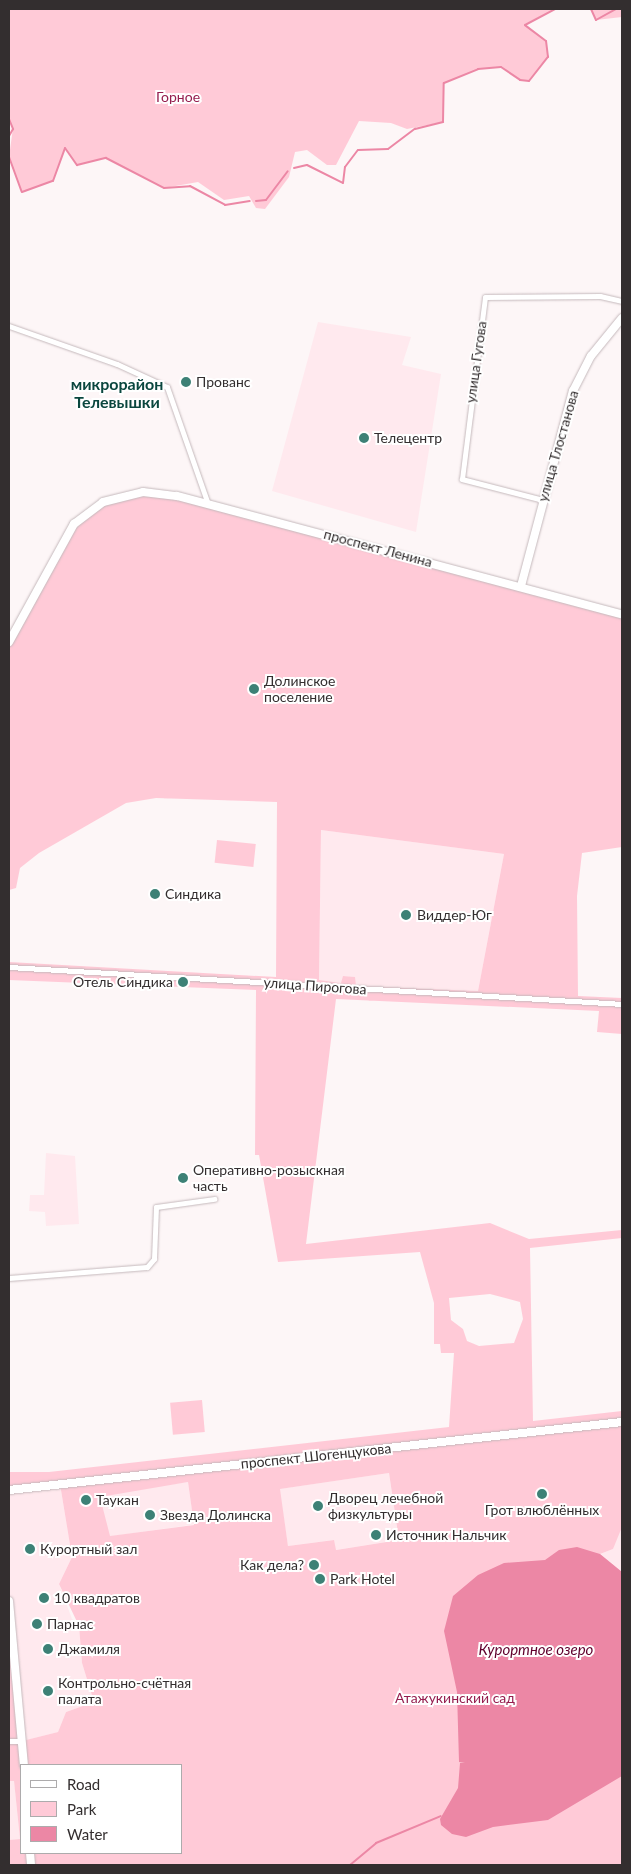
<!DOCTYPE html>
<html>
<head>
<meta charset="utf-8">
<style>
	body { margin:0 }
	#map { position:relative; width:631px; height:1874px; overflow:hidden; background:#fdf6f7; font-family:Lato,sans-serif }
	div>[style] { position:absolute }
	.built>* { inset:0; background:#ffe9ee; transform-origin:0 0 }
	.green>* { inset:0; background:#ffcad7; transform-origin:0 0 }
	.water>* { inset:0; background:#ec87a5 }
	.stream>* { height:2px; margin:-1px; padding:0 1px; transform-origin:1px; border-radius:1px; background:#ec87a5 }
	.roads { filter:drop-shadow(0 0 1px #c5b9bc) drop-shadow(0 0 1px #c5b9bc) }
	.street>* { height:5px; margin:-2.5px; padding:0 2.5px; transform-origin:2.5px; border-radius:2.5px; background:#fff }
	.secondary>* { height:8px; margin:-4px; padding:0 4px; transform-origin:4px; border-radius:4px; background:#fff }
	.dots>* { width:14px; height:14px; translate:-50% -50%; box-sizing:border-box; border:2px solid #fff; border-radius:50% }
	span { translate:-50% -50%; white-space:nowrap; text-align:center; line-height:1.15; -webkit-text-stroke:4px #fff; paint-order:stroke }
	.park-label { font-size:14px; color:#951e4f }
	.street-label { font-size:14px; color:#332e2f }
	.poi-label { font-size:14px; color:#332e2f }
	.left { translate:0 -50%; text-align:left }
	.right { translate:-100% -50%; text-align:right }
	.water-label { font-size:15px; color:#60012d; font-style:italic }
	.quarter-label { font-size:16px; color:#0a473f; font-weight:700 }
	.frame { position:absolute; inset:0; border:10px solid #332e2f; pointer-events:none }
	.legend { position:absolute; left:20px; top:1764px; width:162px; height:90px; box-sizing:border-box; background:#fff; border:1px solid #adabac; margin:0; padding:6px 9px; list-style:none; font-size:15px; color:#332e2f }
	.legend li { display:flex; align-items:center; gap:10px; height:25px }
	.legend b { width:25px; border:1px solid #adabac }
</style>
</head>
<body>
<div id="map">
	<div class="built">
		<div style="clip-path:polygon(318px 322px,411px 337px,402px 365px,441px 374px,416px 532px,272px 491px)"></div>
		<div style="clip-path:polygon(321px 830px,504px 854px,478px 991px,355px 986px,354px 977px,344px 976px,342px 983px,319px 980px)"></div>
		<div style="clip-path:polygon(46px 1153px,75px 1156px,79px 1224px,46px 1226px,45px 1212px,29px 1211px,30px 1195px,44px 1195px)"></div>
		<div style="clip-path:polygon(389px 1473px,399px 1540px,335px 1550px,333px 1540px,288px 1546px,279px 1489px)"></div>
		<div style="left:188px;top:1482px;width:43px;height:89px;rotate:82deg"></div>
		<div style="clip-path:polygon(60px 1484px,72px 1557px,59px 1584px,72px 1619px,79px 1625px,82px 1663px,94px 1702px,66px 1712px,58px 1732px,22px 1741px,9px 1601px,9px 1490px)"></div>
		<div style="clip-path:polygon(619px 1525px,622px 1527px,622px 1572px,600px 1554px,613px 1549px)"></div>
		<div style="clip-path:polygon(14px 1780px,20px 1839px,9px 1840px,9px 1781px)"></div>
	</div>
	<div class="green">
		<div style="clip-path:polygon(9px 9px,567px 9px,555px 9px,525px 24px,546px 41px,548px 57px,529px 81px,520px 80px,501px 67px,478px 69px,444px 83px,443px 122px,407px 129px,391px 123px,359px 121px,336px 165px,327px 165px,307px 150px,295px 152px,289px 177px,265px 209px,256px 208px,249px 196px,224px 200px,198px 182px,164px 188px,106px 158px,77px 165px,65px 148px,53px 181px,22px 192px,9px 157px,13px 128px,9px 119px)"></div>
		<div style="clip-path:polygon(591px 9px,622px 9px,622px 17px,596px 20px)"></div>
		<div style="clip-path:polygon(evenodd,159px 492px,622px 614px,622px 847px,582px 853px,577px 896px,578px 996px,622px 998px,622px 1034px,597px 1032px,599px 1011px,336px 999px,306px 1244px,490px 1223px,529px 1239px,622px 1230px,622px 1238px,530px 1248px,533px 1421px,622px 1411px,622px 1527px,613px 1549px,600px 1554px,622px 1572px,622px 1865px,9px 1865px,9px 1840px,20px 1839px,14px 1781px,9px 1781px,9px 1601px,22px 1741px,58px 1732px,66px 1712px,94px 1702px,82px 1663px,79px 1626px,59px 1584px,72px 1557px,60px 1484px,9px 1490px,9px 1472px,49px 1472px,449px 1427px,454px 1353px,441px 1353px,440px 1344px,434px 1344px,434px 1303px,420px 1252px,278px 1262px,259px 1155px,255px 1155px,256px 990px,9px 980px,9px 962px,276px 977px,277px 802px,156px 798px,126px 803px,39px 853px,20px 868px,16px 888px,9px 890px,9px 642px,74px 524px,103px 502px,159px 492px,321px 830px,504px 854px,478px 991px,356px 986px,355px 977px,343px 976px,341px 983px,319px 980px,321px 830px,159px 492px,490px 1294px,520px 1302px,523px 1319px,514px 1343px,479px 1346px,467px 1341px,463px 1329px,451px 1320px,449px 1298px,490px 1294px,159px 492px,389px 1473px,399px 1540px,336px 1550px,334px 1540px,288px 1546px,280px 1489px,389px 1473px,159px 492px,188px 1482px,194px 1525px,110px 1536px,100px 1497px,188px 1482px,159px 492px,21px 1765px,181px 1765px,181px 1853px,21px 1853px,21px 1765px)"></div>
		<div style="left:217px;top:840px;width:39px;height:23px;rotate:6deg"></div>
		<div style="left:202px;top:1400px;width:32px;height:32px;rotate:85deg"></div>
	</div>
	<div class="water">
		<div style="clip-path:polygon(577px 1547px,600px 1554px,622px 1572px,622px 1776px,548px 1820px,493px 1827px,466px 1837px,452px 1834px,441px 1825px,440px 1819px,458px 1788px,460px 1763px,465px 1763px,459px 1762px,457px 1692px,444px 1631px,453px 1596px,478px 1575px,504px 1563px,545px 1560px,559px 1550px)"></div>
	</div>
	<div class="stream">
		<div style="left:591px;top:9px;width:12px;rotate:66deg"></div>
		<div style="left:596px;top:20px;width:23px;rotate:-29deg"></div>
		<div style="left:9px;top:119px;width:11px;rotate:68deg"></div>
		<div style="left:13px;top:129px;width:8px;rotate:120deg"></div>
		<div style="left:9px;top:157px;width:37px;rotate:70deg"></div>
		<div style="left:22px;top:192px;width:33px;rotate:-20deg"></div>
		<div style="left:53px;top:181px;width:35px;rotate:-70deg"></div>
		<div style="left:65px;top:148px;width:21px;rotate:55deg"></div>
		<div style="left:77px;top:165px;width:30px;rotate:-14deg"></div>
		<div style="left:106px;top:158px;width:65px;rotate:27.3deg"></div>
		<div style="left:164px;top:188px;width:26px;rotate:-4deg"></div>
		<div style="left:190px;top:186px;width:40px;rotate:28deg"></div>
		<div style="left:225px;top:205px;width:25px;rotate:-9deg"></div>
		<div style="left:294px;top:168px;width:13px;rotate:-13deg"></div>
		<div style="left:307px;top:165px;width:40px;rotate:26.6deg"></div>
		<div style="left:343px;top:183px;width:16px;rotate:-83deg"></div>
		<div style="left:345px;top:167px;width:21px;rotate:-53deg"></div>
		<div style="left:358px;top:150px;width:30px;rotate:-2deg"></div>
		<div style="left:388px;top:149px;width:34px;rotate:-37deg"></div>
		<div style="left:415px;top:129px;width:29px;rotate:-14deg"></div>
		<div style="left:443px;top:122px;width:39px;rotate:-89deg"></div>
		<div style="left:444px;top:83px;width:37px;rotate:-22deg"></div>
		<div style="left:478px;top:69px;width:23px;rotate:-5deg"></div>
		<div style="left:501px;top:67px;width:23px;rotate:34deg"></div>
		<div style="left:520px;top:80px;width:9px;rotate:6deg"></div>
		<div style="left:529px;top:81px;width:31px;rotate:-52deg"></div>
		<div style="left:548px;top:57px;width:16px;rotate:-97deg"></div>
		<div style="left:546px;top:41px;width:26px;rotate:-143deg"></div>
		<div style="left:525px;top:25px;width:34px;rotate:-28deg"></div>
		<div style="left:555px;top:9px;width:12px"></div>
		<div style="left:256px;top:201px;width:10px;rotate:-6deg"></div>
		<div style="left:266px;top:200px;width:36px;rotate:-53deg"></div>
		<div style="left:350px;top:1865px;width:34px;rotate:-40deg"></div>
		<div style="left:376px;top:1843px;width:70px;rotate:-22.6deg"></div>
	</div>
	<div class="roads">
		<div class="street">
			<div style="left:9px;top:326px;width:114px;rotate:19.4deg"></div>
			<div style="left:117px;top:364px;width:55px;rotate:24.7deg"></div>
			<div style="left:167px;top:387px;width:124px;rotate:70.7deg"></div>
			<div style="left:543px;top:500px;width:84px;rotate:-165.5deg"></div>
			<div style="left:462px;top:479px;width:183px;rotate:-82.8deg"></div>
			<div style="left:485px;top:297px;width:115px;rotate:-0.5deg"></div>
			<div style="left:600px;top:296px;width:23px;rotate:13deg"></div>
			<div style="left:9px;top:967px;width:614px;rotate:3.45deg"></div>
			<div style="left:9px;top:1278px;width:138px;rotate:-4.6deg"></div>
			<div style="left:147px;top:1267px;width:11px;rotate:-49deg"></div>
			<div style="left:154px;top:1259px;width:52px;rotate:-87.8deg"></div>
			<div style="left:156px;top:1207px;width:59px;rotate:-7.9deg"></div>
			<div style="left:9px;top:1741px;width:13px"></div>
		</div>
		<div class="secondary">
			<div style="left:521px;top:586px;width:202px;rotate:-75.1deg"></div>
			<div style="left:573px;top:391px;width:39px;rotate:-63deg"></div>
			<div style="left:591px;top:356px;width:49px;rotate:-50.8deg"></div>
			<div style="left:9px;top:642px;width:135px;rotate:-61.2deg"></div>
			<div style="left:74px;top:524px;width:36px;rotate:-37deg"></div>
			<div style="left:103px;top:502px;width:41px;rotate:-14deg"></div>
			<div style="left:143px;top:492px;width:34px;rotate:7deg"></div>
			<div style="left:177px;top:496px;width:460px;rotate:14.9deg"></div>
			<div style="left:9px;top:1490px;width:617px;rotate:-6.33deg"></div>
			<div style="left:9px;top:1601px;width:165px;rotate:84.8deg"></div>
			<div style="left:30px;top:1853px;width:12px;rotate:85deg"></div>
		</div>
	</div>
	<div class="dots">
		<div style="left:186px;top:382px;background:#3d8176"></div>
		<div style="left:364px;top:438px;background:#3d8176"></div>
		<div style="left:254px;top:689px;background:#3d8176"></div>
		<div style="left:155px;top:894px;background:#3d8176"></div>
		<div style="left:406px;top:915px;background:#3d8176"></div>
		<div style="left:183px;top:982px;background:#3d8176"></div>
		<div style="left:183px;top:1178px;background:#3d8176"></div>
		<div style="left:542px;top:1494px;background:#3d8176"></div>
		<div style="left:86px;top:1500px;background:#3d8176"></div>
		<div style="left:318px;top:1506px;background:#3d8176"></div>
		<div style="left:150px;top:1515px;background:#3d8176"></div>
		<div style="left:376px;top:1535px;background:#3d8176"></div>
		<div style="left:30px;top:1549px;background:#3d8176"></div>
		<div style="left:314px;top:1565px;background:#3d8176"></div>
		<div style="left:320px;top:1579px;background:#3d8176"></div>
		<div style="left:44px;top:1598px;background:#3d8176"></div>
		<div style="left:37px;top:1624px;background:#3d8176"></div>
		<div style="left:48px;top:1649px;background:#3d8176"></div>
		<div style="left:48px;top:1691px;background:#3d8176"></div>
	</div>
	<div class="park-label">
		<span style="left:178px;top:97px">Горное</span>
		<span style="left:455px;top:1698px">Атажукинский сад</span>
	</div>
	<div class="street-label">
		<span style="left:476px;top:362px;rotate:-82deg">улица Гугова</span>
		<span style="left:558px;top:446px;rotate:-74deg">улица Тлостанова</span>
		<span style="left:378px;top:548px;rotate:15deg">проспект Ленина</span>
		<span style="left:315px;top:986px;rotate:4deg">улица Пирогова</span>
		<span style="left:316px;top:1456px;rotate:-6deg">проспект Шогенцукова</span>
	</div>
	<div class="poi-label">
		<span class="left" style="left:196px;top:382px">Прованс</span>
		<span class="left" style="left:374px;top:438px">Телецентр</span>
		<span class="left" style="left:264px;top:689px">Долинское<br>поселение</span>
		<span class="left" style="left:165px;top:894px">Синдика</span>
		<span class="left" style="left:417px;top:915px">Виддер-Юг</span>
		<span class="right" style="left:173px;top:982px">Отель Синдика</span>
		<span class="left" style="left:193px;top:1178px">Оперативно-розыскная<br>часть</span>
		<span class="left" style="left:328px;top:1506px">Дворец лечебной<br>физкультуры</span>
		<span class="left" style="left:96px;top:1500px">Таукан</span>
		<span style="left:542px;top:1510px">Грот влюблённых</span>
		<span class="left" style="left:160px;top:1515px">Звезда Долинска</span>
		<span class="left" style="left:386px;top:1535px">Источник Нальчик</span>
		<span class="left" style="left:40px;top:1549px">Курортный зал</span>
		<span class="right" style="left:304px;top:1565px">Как дела?</span>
		<span class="left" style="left:330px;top:1579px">Park Hotel</span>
		<span class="left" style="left:54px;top:1598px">10 квадратов</span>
		<span class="left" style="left:47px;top:1624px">Парнас</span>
		<span class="left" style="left:58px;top:1649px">Джамиля</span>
		<span class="left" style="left:58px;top:1691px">Контрольно-счётная<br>палата</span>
	</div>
	<div class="water-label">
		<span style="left:536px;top:1650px">Курортное озеро</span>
	</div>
	<div class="quarter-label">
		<span style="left:117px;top:393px">микрорайон<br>Телевышки</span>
	</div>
	<div class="frame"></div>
	<ul class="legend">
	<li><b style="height:6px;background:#fff"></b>Road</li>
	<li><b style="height:14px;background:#ffcad7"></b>Park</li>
	<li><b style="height:14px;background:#ec87a5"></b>Water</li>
	</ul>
</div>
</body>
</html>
